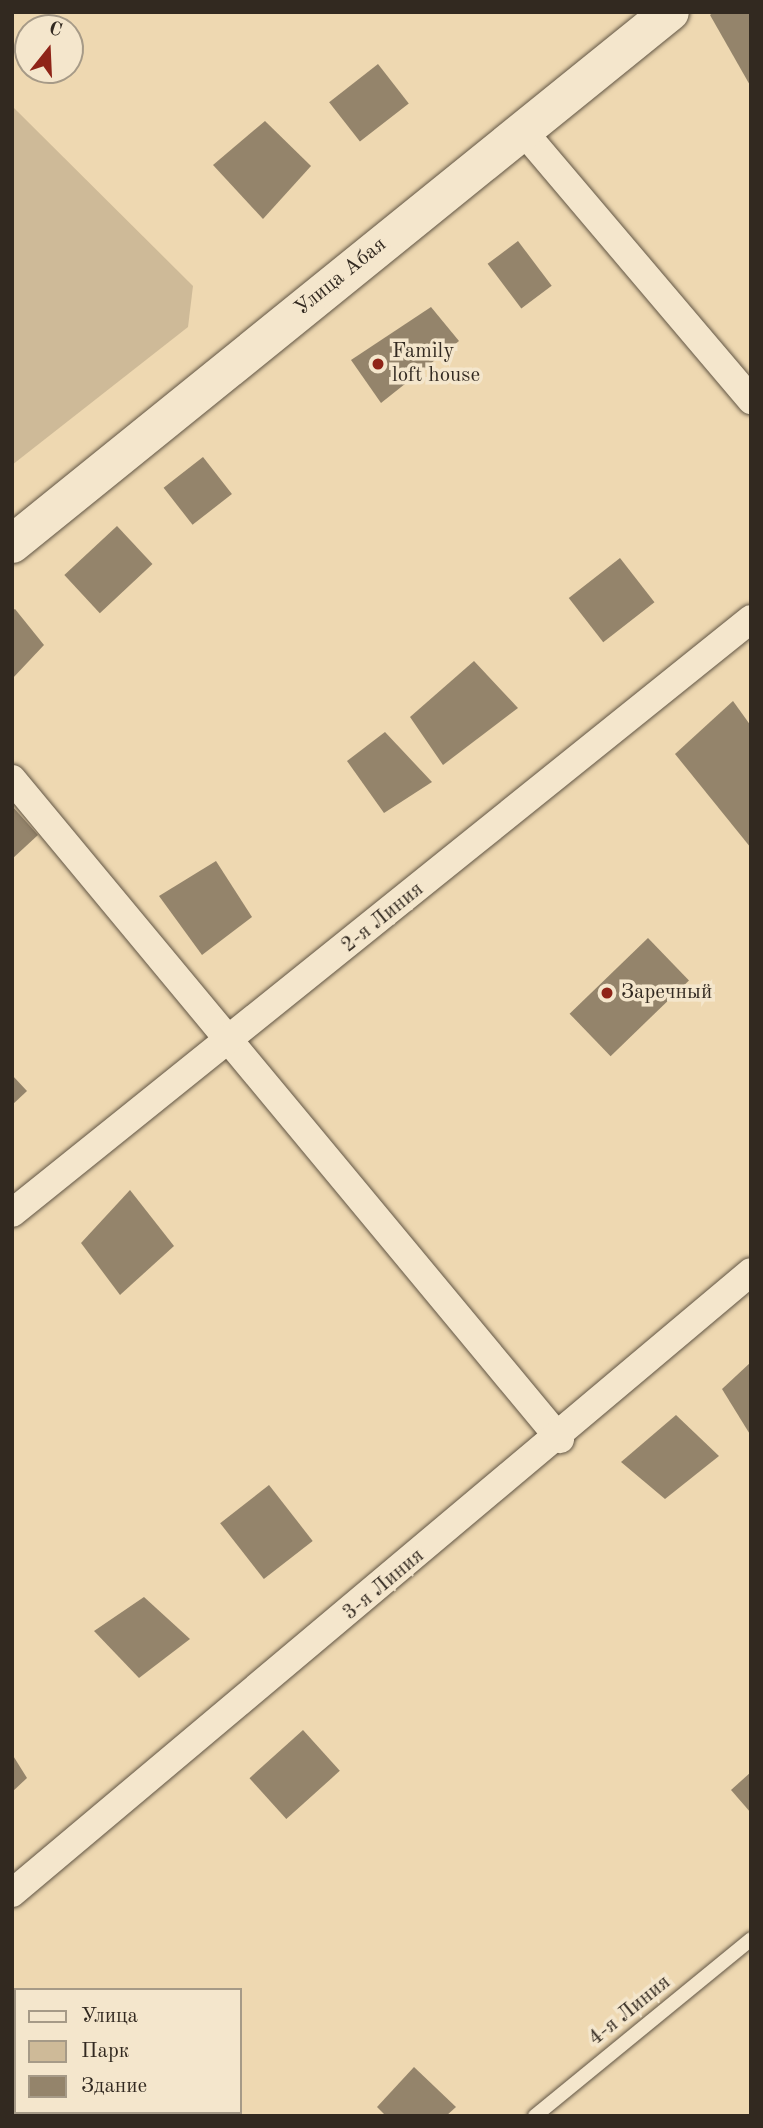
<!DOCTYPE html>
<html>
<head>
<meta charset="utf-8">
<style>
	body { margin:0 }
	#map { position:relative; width:763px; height:2128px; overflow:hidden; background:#eed8b1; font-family:"Old Standard TT",serif }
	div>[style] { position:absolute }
	.green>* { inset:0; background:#ceba98 }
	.building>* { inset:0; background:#94846b; transform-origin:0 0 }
	.roads { filter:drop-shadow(0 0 2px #615544) drop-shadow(0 0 2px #615544) }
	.lane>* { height:14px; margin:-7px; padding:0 7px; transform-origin:7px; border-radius:7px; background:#f4e6cc }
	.street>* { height:28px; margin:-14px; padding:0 14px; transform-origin:14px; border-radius:14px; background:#f4e6cc }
	.secondary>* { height:38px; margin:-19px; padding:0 19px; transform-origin:19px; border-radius:19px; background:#f4e6cc }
	.dots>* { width:19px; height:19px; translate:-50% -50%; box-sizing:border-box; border:4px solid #f4e6cc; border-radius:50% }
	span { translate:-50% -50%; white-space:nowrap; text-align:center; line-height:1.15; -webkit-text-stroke:7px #f4e6cc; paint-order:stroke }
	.street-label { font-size:21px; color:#322920 }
	.poi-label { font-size:21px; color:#322920 }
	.left { translate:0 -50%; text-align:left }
	.frame { position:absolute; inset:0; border:14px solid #322920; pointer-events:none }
	.legend { position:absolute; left:14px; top:1988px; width:228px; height:126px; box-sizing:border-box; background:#f4e6cc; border:2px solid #a69a87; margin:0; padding:9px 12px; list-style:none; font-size:21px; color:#322920 }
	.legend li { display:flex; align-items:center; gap:14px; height:35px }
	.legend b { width:35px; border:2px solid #a69a87 }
	.north { position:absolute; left:14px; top:14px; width:70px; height:70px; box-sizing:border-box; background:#f4e6cc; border:2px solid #a69a87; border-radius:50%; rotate:18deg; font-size:19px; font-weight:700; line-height:28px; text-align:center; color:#322920 }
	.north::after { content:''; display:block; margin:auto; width:24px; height:32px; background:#8f2418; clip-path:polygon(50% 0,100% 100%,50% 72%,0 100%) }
</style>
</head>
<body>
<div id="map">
	<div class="green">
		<div style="clip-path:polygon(12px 106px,193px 286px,188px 327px,12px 465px)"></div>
	</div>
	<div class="building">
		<div style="clip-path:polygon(714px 12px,751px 12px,751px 87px,710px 15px)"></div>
		<div style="left:378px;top:64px;width:50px;height:62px;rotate:52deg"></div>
		<div style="clip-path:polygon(265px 121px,311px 166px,263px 219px,213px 165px)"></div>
		<div style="left:518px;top:241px;width:56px;height:38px;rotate:53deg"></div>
		<div style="clip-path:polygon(431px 307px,459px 341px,381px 403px,351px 360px)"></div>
		<div style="left:203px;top:457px;width:47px;height:50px;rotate:52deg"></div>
		<div style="left:117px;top:526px;width:52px;height:72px;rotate:47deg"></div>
		<div style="left:620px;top:558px;width:56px;height:65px;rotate:52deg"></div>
		<div style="clip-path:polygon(15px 609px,44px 645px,12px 679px,12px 611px)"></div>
		<div style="clip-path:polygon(474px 661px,518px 708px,443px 765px,410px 717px)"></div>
		<div style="clip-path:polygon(733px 701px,751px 726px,751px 848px,675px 754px)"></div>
		<div style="clip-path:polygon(385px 732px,432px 782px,384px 813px,347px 761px)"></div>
		<div style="clip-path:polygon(12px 806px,38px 835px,12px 859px)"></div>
		<div style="clip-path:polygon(216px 861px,252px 917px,202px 955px,159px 896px)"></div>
		<div style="left:648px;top:938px;width:59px;height:109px;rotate:46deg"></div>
		<div style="clip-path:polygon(12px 1075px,27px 1091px,12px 1105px)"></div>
		<div style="clip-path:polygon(130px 1190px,174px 1246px,120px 1295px,81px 1243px)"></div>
		<div style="clip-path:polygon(751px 1362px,751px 1436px,722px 1389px)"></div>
		<div style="clip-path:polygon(676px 1415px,719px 1456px,665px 1499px,621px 1462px)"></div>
		<div style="left:269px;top:1485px;width:71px;height:62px;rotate:52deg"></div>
		<div style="clip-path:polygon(144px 1597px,190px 1639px,139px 1678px,94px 1631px)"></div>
		<div style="left:303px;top:1730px;width:55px;height:72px;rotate:48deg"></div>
		<div style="clip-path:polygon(12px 1754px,27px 1778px,12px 1792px)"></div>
		<div style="clip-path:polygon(751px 1772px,751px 1813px,731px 1790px)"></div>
		<div style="clip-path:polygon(414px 2067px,456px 2107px,446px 2116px,386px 2116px,377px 2107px)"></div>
	</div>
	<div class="roads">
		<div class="lane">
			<div style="left:535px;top:2116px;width:279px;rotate:-39.3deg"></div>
		</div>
		<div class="street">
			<div style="left:523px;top:131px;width:353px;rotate:49.7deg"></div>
			<div style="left:12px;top:779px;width:858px;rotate:50.3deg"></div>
			<div style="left:12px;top:1213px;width:948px;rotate:-38.79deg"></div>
			<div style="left:12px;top:1893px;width:965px;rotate:-40.04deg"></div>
		</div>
		<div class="secondary">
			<div style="left:12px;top:544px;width:846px;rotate:-38.96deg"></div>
		</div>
	</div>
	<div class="dots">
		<div style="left:378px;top:364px;background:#8f2418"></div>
		<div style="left:607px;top:993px;background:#8f2418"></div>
	</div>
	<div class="street-label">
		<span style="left:341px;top:277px;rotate:-39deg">Улица Абая</span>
		<span style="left:383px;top:918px;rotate:-39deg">2-я Линия</span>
		<span style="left:384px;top:1585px;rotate:-40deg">3-я Линия</span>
		<span style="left:630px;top:2011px;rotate:-39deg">4-я Линия</span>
	</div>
	<div class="poi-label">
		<span class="left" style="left:392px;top:364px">Family<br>loft house</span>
		<span class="left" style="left:621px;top:993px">Заречный</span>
	</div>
	<div class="frame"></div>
	<ul class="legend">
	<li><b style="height:9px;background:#f4e6cc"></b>Улица</li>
	<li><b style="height:19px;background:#ceba98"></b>Парк</li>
	<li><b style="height:19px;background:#94846b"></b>Здание</li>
	</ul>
	<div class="north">С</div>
</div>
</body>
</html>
